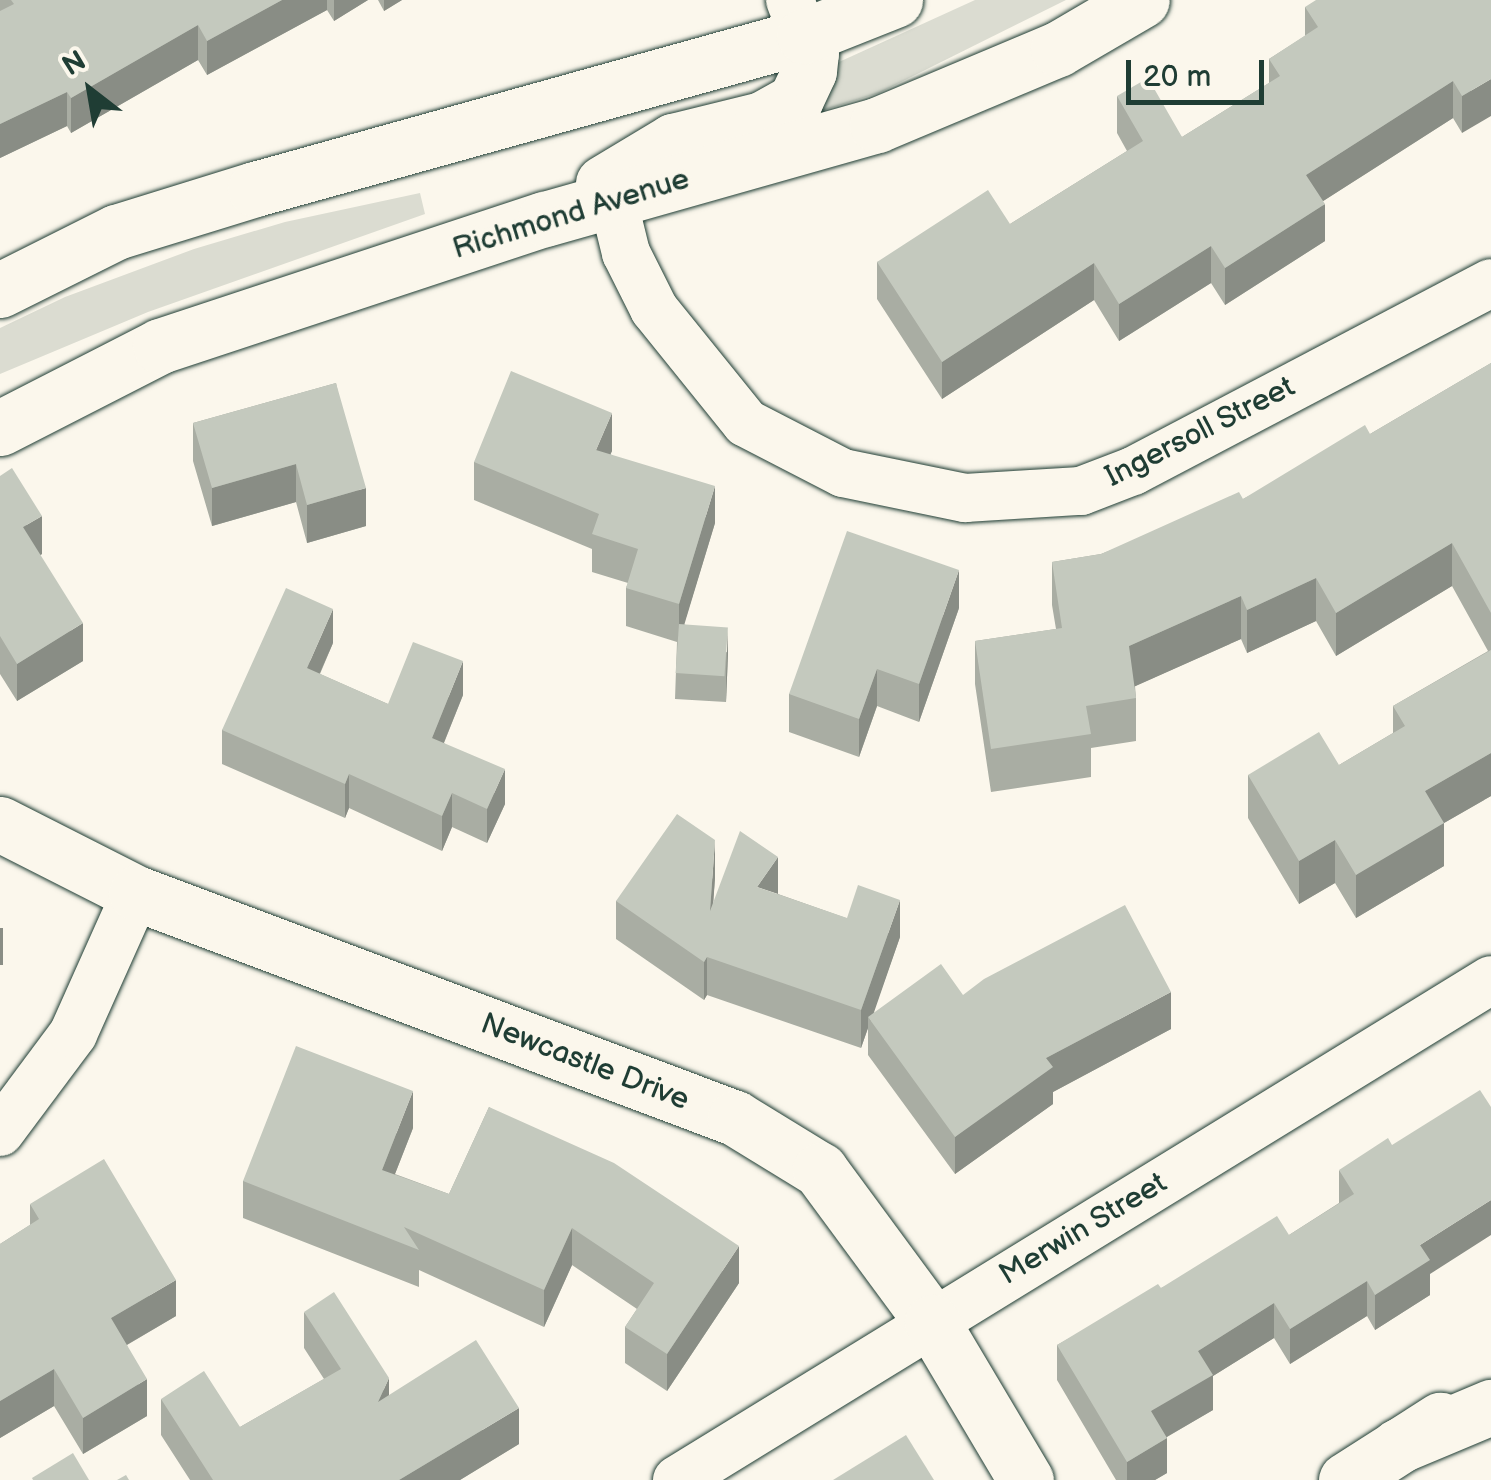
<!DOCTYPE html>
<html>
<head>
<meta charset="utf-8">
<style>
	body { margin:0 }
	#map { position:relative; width:1491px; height:1480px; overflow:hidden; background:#fbf7ec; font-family:"Balsamiq Sans",sans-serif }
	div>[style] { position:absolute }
	.green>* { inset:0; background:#dbdcd1 }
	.roads { filter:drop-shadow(0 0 2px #1f3d34) drop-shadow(0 0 2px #1f3d34) }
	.street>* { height:48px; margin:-24px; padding:0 24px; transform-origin:24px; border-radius:24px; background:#fbf7ec }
	.secondary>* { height:55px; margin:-27.5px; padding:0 27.5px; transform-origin:27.5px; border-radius:27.5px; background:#fbf7ec }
	.highway>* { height:55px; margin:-27.5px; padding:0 27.5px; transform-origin:27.5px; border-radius:27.5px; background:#fbf7ec }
	.wall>* { inset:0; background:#a9ada3 }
	.shaded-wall>* { inset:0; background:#898d85; transform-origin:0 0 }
	.building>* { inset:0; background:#c4c9be; transform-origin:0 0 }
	span { translate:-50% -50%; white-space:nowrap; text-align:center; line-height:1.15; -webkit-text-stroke:8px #fbf7ec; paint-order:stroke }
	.street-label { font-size:30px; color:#1f3d34 }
	.north { position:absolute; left:40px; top:40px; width:100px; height:100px; -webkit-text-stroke:8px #fbf7ec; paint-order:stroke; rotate:329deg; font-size:28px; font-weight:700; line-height:40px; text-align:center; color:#1f3d34 }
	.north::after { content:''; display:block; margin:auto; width:35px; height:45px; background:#1f3d34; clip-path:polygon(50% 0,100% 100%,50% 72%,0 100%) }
	.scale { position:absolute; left:1126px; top:60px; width:138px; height:45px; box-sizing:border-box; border:5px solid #1f3d34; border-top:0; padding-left:12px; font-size:30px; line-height:35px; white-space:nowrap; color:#1f3d34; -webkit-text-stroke:8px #fbf7ec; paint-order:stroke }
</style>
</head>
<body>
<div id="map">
	<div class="green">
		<div style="clip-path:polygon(975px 0,1066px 0,879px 93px,808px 115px,830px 69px,839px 62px)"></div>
		<div style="clip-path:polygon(420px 193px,425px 214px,148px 312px,0 374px,0 328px,65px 297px,194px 249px,285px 222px)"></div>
	</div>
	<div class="roads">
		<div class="street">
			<div style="left:790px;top:0;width:39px;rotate:69deg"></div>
			<div style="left:613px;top:200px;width:55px;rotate:76.2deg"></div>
			<div style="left:626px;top:253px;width:63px;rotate:63.4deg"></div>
			<div style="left:654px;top:309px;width:146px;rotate:51.1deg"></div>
			<div style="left:746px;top:423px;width:109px;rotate:27.3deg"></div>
			<div style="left:843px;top:473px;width:125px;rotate:11.6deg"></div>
			<div style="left:965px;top:498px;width:116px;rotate:-3.5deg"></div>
			<div style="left:1081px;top:491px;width:56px;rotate:-21deg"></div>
			<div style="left:1133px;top:471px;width:404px;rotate:-27.7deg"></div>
			<div style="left:0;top:1132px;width:122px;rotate:-53.3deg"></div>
			<div style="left:73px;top:1034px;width:154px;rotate:-65.9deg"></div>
			<div style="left:677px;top:1480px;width:955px;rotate:-31.56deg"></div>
		</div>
		<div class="secondary">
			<div style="left:603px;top:183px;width:82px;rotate:-31deg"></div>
			<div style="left:673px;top:141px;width:92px;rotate:-13.9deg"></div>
			<div style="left:762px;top:119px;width:38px;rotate:-29deg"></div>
			<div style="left:795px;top:101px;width:33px;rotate:-65deg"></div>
			<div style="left:809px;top:71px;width:18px;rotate:-84deg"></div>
			<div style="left:811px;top:53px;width:18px;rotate:-112deg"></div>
			<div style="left:0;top:290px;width:130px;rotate:-26.6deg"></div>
			<div style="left:116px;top:232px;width:145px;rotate:-17.2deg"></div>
			<div style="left:255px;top:189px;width:570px;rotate:-15.57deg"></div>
			<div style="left:804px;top:36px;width:98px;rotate:-21.6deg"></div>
			<div style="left:0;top:428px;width:180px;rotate:-27.1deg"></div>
			<div style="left:160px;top:346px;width:405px;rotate:-18.3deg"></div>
			<div style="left:545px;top:219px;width:345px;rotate:-15.8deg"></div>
			<div style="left:877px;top:125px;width:196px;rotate:-22.8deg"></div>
			<div style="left:1058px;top:49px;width:97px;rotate:-30.3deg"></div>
			<div style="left:0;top:824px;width:153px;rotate:26.9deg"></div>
			<div style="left:136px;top:893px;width:640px;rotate:20.59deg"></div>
			<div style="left:735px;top:1118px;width:100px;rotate:31.5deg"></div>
			<div style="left:820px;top:1170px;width:189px;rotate:53.6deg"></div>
			<div style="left:932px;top:1322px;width:184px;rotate:59.3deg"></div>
			<div style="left:1346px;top:1480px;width:112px;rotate:-32.6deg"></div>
		</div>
		<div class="highway">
			<div style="left:1398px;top:1446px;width:101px;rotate:-22.8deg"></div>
		</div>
	</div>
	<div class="wall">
		<div style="clip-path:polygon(0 0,368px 0,334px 21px,327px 10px,207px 75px,198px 60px,71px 133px,67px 126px,0 158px)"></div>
		<div style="clip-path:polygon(378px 0,402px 0,384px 11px)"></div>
		<div style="clip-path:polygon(1491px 0,1462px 133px,1453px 118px,1323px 201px,1325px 241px,1225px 305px,1211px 283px,1119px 341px,1094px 300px,942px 399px,877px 299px,877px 262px,1010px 224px,1127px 151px,1117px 133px,1117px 96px,1182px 137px,1269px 83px,1269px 59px,1305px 36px,1305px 7px)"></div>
		<div style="clip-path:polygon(1491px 363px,1491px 796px,1444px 823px,1444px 866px,1356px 918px,1335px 883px,1299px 904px,1248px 818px,1248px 775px,1339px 765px,1393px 733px,1393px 706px,1488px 651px,1452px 586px,1336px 656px,1316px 621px,1247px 653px,1241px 639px,1135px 686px,1136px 698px,1136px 741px,1091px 748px,1091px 777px,991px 792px,975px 684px,975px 641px,1056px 629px,1052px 605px,1052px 562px,1101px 554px,1243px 499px,1370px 434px)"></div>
		<div style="clip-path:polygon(336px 383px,366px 526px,307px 543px,296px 502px,212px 526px,193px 461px,193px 423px)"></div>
		<div style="clip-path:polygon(612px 451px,610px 454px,715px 523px,684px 624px,728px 653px,726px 702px,675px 699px,677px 642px,626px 626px,626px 588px,628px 583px,592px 572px,592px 549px,474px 500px,474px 462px)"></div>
		<div style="clip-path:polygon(0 476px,42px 554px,40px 555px,83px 661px,17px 701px,0 674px)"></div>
		<div style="clip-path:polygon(959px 608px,919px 722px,877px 706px,859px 757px,789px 732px,789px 694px)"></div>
		<div style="clip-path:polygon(333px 643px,320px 674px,388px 704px,463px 695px,444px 743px,505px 804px,487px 843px,452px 827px,442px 851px,349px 808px,345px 818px,222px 764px,222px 730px)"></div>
		<div style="clip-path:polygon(715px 878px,713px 903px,778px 894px,900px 937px,873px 1013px,963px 995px,1171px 1029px,1053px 1092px,1053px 1104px,955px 1174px,868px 1055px,868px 1028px,861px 1048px,707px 995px,704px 1000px,616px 939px,616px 901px)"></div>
		<div style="clip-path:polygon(489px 1107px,739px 1283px,667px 1391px,625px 1363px,625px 1327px,637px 1309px,572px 1265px,544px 1327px,419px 1270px,419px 1287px,243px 1218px,243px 1181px,413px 1128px,395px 1174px,449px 1194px)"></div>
		<div style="clip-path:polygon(1339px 1170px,1430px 1274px,1430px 1295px,1375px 1330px,1367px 1316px,1290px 1364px,1274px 1338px,1213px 1376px,1213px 1410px,1167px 1437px,1167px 1473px,1155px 1480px,1116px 1480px,1057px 1380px,1057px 1345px,1161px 1288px,1289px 1235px,1339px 1203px)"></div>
		<div style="clip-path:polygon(30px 1204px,176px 1316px,127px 1345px,147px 1416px,83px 1454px,54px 1406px,0 1438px,0 1244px,30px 1225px)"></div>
		<div style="clip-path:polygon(304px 1312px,389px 1395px,519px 1444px,460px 1480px,190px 1480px,161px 1435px,161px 1399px,240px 1427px,324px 1379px,304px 1348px)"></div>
	</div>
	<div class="shaded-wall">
		<div style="clip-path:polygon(282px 0,327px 0,327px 10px,207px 75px,207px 41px)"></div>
		<div style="clip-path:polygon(334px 0,368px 0,334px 21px)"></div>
		<div style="clip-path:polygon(384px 0,402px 0,384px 11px)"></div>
		<div style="clip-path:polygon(198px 25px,198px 60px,71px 133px,71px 98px)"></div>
		<div style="clip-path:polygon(1491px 79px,1491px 116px,1462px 133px,1462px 96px)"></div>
		<div style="clip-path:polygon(1453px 81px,1453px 118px,1306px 212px,1306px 175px)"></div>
		<div style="clip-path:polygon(67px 92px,67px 126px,0 158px,0 124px)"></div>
		<div style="clip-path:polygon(1325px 204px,1325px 241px,1225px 305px,1225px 268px)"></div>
		<div style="clip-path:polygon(1211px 246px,1211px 283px,1119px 341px,1119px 304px)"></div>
		<div style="clip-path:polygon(1094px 263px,1094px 300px,942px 399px,942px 362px)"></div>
		<div style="clip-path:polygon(612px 413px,612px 451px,596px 487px,596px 450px)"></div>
		<div style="clip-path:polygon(296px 464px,296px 502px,212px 526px,212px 488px)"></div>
		<div style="clip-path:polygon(715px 486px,715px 523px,679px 642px,679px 604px)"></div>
		<div style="clip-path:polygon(366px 488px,366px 526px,307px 543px,307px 505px)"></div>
		<div style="clip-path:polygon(42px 516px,42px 554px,23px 565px,23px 527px)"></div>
		<div style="clip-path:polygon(1452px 543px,1452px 586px,1336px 656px,1336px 613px)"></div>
		<div style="clip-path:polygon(959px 570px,959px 608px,919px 722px,919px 684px)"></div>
		<div style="clip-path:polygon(1316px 578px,1316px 621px,1247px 653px,1247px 610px)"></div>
		<div style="clip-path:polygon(1241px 596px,1241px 639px,1129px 689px,1129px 646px)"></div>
		<div style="clip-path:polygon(333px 609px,333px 643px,307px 702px,307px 668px)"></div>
		<div style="clip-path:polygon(83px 623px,83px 661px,17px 701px,17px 664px)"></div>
		<div style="clip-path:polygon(728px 627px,728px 653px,726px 702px,726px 676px)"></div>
		<div style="clip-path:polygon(463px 661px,463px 695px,432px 772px,432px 738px)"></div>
		<div style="clip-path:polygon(877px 669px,877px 706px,859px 757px,859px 719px)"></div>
		<div style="clip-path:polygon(1491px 753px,1491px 796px,1444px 823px,1444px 866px,1356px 918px,1356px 875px,1425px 791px)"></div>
		<div style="clip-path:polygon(505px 769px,505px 804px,487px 843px,487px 809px)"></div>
		<div style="clip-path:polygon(349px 774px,349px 808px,345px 818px,345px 784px)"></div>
		<div style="clip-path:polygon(452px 793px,452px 827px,442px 851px,442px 816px)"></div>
		<div style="clip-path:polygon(715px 840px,715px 878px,710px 948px,710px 911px)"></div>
		<div style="clip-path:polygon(1335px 840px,1335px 883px,1299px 904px,1299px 861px)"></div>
		<div style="clip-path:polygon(778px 857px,778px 894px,757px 887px)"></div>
		<div style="clip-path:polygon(900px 900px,900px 937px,871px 1021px,868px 1017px,868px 1028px,861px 1048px,861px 1010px)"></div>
		<div style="left:3px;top:928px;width:37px;height:4px;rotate:90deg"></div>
		<div style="clip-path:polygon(707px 957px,707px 995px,704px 1000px,704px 962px)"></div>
		<div style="clip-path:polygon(1171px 992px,1171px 1029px,1053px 1092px,1053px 1104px,955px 1174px,955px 1137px,1046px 1058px)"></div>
		<div style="clip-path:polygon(413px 1091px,413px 1128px,382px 1207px,382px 1170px)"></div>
		<div style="clip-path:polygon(1491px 1200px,1491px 1235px,1430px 1274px,1430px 1295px,1375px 1330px,1375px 1295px,1420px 1245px)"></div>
		<div style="clip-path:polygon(572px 1228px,572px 1265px,544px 1327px,544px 1290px)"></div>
		<div style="clip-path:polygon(739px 1246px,739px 1283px,667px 1391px,667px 1354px)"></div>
		<div style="clip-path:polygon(176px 1280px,176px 1316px,111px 1354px,111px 1318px)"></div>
		<div style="clip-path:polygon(1367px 1281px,1367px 1316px,1290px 1364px,1290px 1329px)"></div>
		<div style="clip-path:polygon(1274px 1303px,1274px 1338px,1213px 1376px,1213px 1410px,1151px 1446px,1151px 1411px,1198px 1351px)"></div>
		<div style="clip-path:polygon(54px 1369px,54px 1406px,0 1438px,0 1401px)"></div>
		<div style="clip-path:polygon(389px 1378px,389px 1414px,378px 1402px)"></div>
		<div style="clip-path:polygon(147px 1379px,147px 1416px,83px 1454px,83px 1418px)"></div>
		<div style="clip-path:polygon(519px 1408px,519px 1444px,460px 1480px,399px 1480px)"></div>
		<div style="clip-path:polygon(1167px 1438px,1167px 1473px,1155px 1480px,1127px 1480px,1127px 1462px)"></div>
	</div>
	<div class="building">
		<div style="clip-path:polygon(11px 0,282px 0,207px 41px,198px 25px,71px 98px,67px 92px,0 124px,0 11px,14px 4px)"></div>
		<div style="clip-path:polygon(1316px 0,1491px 0,1491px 79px,1462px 96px,1453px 81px,1306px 175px,1325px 204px,1225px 268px,1211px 246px,1119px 304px,1094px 263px,942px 362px,877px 262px,988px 190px,1010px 224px,1143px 141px,1117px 96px,1148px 78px,1182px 137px,1280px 76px,1269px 59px,1318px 27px,1305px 7px)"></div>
		<div style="clip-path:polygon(1491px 363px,1491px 613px,1452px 543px,1336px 613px,1316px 578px,1247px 610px,1241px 596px,1129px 646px,1136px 698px,1086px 706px,1091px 734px,991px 749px,975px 641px,1062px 628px,1052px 562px,1101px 554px,1239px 492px,1243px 499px,1365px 425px,1370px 434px)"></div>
		<div style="clip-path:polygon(511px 371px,612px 413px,596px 450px,715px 486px,679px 604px,626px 588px,638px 549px,592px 534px,599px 514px,474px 462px)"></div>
		<div style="clip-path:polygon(336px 383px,366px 488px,307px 505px,296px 464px,212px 488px,193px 423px)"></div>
		<div style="clip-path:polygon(12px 468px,42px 516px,23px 527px,83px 623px,17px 664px,0 636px,0 476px)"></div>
		<div style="clip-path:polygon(847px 531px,959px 570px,919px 684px,877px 669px,859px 719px,789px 694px)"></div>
		<div style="clip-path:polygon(286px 588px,333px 609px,307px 668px,388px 704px,413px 642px,463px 661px,432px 738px,505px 769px,487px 809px,452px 793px,442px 816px,349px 774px,345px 784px,222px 730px)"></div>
		<div style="left:679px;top:624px;width:49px;height:49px;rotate:4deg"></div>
		<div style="clip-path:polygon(1491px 650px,1491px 753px,1425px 791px,1444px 823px,1356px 875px,1335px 840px,1299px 861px,1248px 775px,1319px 732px,1339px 765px,1405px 726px,1393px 706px)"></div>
		<div style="clip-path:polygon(677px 814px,715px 840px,710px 911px,740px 831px,778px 857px,757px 887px,847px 918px,858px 885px,900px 900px,861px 1010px,707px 957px,704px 962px,616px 901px)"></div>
		<div style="clip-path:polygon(1125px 905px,1171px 992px,1046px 1058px,1053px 1067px,955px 1137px,868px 1017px,941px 964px,963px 995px,984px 979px)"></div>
		<div style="clip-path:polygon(296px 1046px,413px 1091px,382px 1170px,449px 1194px,489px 1107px,614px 1163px,739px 1246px,667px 1354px,625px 1327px,654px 1283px,572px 1228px,544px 1290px,404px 1227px,419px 1250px,243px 1181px)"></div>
		<div style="clip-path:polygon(1480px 1090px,1491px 1107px,1491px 1200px,1420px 1245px,1430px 1260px,1375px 1295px,1367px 1281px,1290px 1329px,1274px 1303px,1198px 1351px,1213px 1375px,1151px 1411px,1167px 1438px,1127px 1462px,1057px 1345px,1158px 1284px,1161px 1288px,1277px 1216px,1289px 1235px,1354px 1194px,1339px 1170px,1388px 1138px,1392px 1145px)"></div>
		<div style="clip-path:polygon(104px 1159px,176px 1280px,111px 1318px,147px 1379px,83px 1418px,54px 1369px,0 1401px,0 1244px,39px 1219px,30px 1204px)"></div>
		<div style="clip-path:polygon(334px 1292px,389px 1378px,378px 1402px,476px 1340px,519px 1408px,399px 1480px,213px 1480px,161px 1399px,204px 1371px,240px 1427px,341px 1369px,304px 1312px)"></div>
		<div style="clip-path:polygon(906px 1435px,934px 1480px,833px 1480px)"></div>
		<div style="clip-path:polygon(73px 1453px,89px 1480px,33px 1480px,32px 1478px)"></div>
		<div style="clip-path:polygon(126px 1475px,129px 1480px,117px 1480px)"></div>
	</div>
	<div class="street-label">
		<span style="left:571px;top:214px;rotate:-17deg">Richmond Avenue</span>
		<span style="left:1200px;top:432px;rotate:-27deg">Ingersoll Street</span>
		<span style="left:585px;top:1062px;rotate:21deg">Newcastle Drive</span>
		<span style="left:1083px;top:1229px;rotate:-31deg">Merwin Street</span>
	</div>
	<div class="north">N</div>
	<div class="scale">20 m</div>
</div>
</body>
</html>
